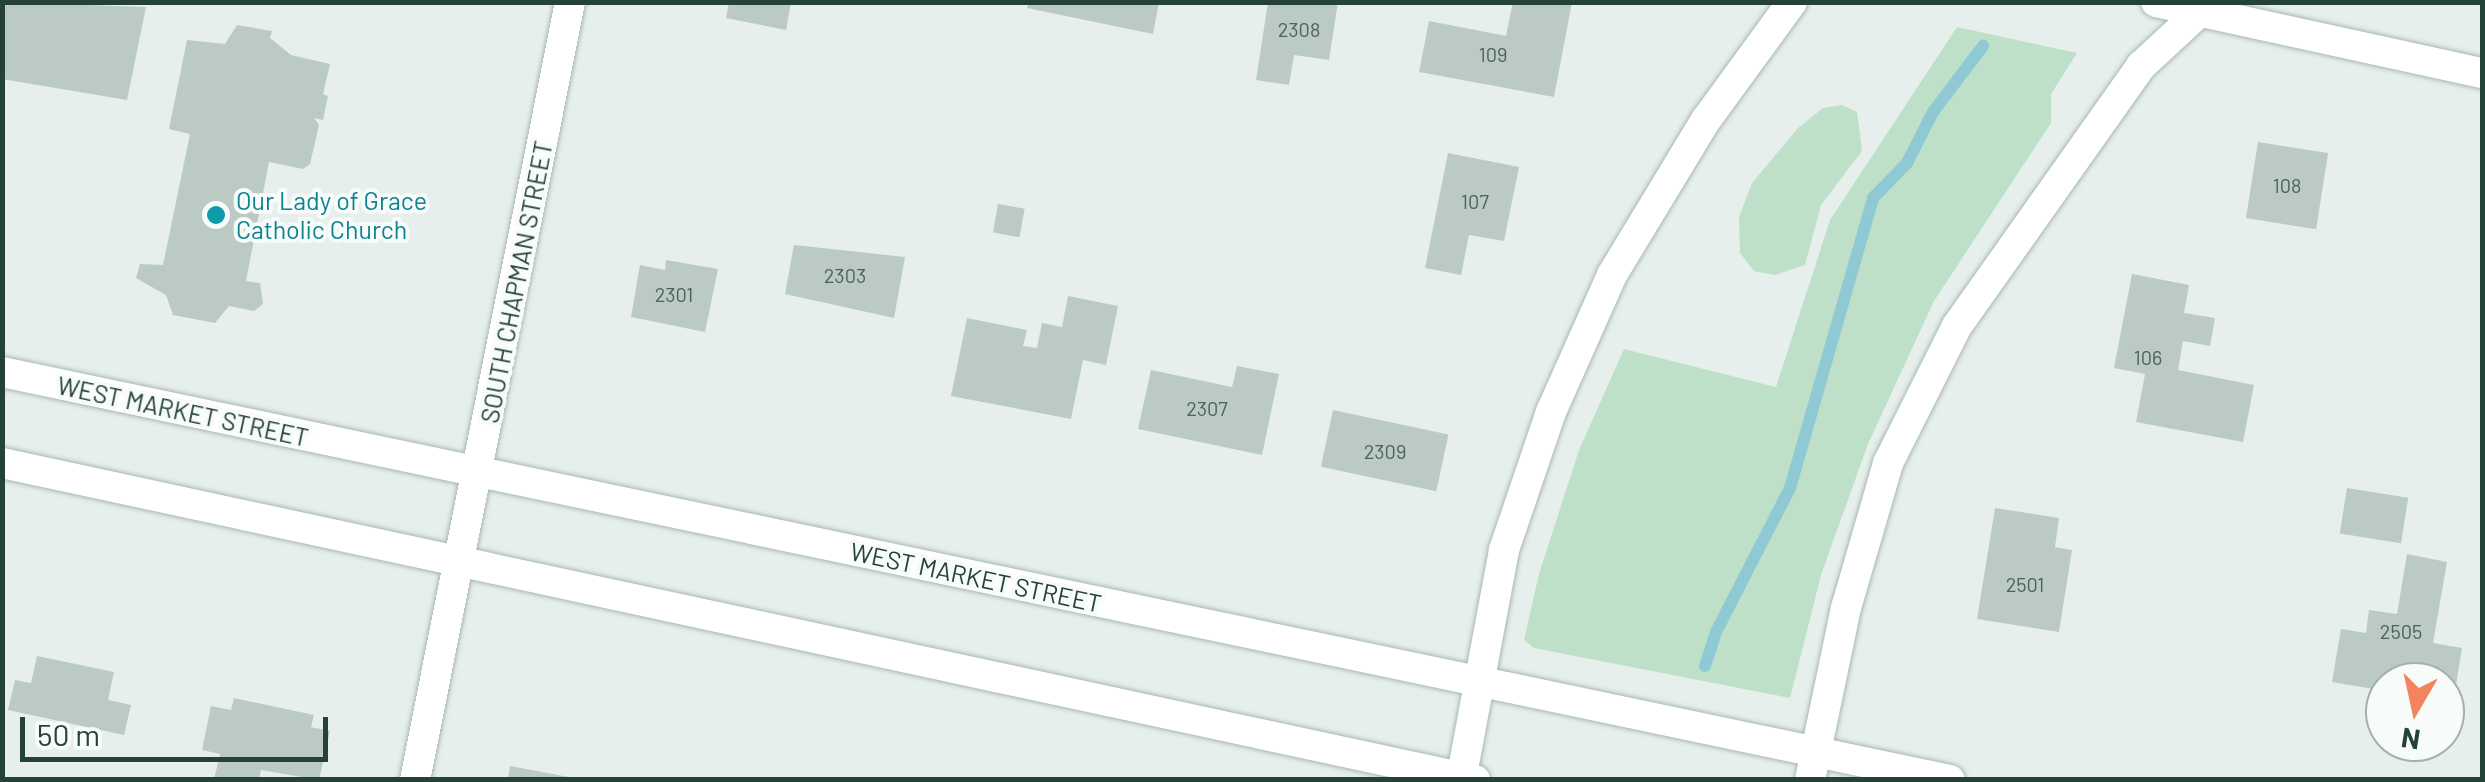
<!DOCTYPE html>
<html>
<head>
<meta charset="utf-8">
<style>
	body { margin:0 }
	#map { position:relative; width:2485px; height:782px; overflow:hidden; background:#e6efeb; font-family:Barlow,sans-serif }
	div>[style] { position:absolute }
	.green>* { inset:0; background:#bfe0c8 }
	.stream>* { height:12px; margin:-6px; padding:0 6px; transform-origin:6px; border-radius:6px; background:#8ec9d4 }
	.building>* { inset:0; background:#bbcac4; transform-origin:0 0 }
	.roads { filter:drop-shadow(0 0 2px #a8b8b2) drop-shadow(0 0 2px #a8b8b2) }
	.minor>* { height:30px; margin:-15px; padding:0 15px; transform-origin:15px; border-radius:15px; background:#fff }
	.tertiary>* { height:30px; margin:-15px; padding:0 15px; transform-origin:15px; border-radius:15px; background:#fff }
	.secondary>* { height:30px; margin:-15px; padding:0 15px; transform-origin:15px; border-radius:15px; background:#fff }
	.dots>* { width:28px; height:28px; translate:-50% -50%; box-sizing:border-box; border:5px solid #f7fbf9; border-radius:50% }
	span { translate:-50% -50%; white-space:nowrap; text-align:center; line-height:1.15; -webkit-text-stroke:8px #f7fbf9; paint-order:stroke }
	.number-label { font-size:20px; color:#4a645c }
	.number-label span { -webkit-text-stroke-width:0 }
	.culture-label { font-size:25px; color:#0d838f }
	.left { translate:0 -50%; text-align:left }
	.street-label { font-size:25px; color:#24423a }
	.frame { position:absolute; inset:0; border:5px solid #24423a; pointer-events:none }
	.north { position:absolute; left:2365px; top:662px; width:100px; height:100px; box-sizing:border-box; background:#f7fbf9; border:2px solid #a3b1ad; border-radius:50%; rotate:189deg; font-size:28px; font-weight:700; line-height:40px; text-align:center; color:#24423a }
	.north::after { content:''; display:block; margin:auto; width:35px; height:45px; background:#f4845f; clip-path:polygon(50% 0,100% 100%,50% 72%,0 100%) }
	.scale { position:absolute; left:20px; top:717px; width:308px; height:45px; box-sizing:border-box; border:5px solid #24423a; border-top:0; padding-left:12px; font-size:30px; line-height:35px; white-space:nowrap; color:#24423a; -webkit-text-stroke:8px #f7fbf9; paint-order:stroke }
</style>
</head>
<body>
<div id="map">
	<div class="green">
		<div style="clip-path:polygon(1957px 27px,2077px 53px,2051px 94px,2051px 123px,1934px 301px,1868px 444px,1821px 575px,1790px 698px,1534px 648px,1524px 640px,1539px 574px,1579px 450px,1624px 349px,1776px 387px,1830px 220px)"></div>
		<div style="clip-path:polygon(1842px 105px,1857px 112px,1862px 151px,1821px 205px,1805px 265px,1775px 275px,1754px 271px,1740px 253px,1739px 217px,1752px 183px,1798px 128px,1823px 108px)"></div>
	</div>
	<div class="stream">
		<div style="left:1705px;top:666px;width:36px;rotate:-72deg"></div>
		<div style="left:1716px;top:632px;width:162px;rotate:-62.8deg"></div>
		<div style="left:1790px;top:488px;width:302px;rotate:-74deg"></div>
		<div style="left:1873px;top:198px;width:49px;rotate:-45.8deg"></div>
		<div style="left:1907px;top:163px;width:57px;rotate:-63deg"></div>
		<div style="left:1933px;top:112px;width:83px;rotate:-52.9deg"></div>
	</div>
	<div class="building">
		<div style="clip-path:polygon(2px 2px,146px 7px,127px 100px,2px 79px)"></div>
		<div style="clip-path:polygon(729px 2px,791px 2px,786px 30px,726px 18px)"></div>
		<div style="clip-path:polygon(1028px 2px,1159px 2px,1153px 34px,1027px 8px)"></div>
		<div style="clip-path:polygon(1268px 2px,1338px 2px,1329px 60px,1294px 55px,1289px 85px,1256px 80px)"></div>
		<div style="clip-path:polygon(1513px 2px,1572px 2px,1554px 97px,1419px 72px,1429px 21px,1506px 36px)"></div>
		<div style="clip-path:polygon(237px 25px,272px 31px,270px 38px,291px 55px,330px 64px,323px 94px,328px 96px,323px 120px,314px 118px,319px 125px,310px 164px,303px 169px,269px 162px,246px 281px,260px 283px,263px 304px,254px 311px,229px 306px,215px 323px,173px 315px,166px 295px,136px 278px,140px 264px,163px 265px,190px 134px,169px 129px,187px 40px,225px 44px)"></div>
		<div style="left:2258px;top:142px;width:71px;height:77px;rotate:9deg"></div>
		<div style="clip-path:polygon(1448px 153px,1519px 167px,1504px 241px,1469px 235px,1461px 275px,1425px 268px)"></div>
		<div style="left:998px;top:204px;width:27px;height:29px;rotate:10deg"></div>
		<div style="clip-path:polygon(794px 245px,905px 257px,894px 318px,785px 294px)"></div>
		<div style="clip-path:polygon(666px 260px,718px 269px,705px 332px,631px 317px,640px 265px,665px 270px)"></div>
		<div style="clip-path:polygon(2132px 274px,2189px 285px,2184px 313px,2215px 318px,2210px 346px,2183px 341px,2178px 370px,2254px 385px,2243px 442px,2136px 422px,2145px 374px,2114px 368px)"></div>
		<div style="clip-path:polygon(1068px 296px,1118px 306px,1106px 365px,1083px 360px,1071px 419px,951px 396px,967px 318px,1027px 330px,1023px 346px,1037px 348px,1042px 323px,1062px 327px)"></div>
		<div style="clip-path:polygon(1237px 366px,1279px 374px,1262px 455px,1138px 429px,1151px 370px,1232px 387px)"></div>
		<div style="left:1333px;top:410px;width:118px;height:58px;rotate:12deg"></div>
		<div style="left:2347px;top:488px;width:62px;height:46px;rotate:9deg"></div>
		<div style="clip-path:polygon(1995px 508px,2059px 518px,2055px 547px,2072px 550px,2059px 632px,1977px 619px)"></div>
		<div style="clip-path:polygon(2407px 554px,2447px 562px,2433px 643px,2462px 648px,2453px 703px,2445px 702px,2445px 682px,2385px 682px,2385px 691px,2332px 682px,2341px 629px,2366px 633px,2369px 610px,2397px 614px)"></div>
		<div style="clip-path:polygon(37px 656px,114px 672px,108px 700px,131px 705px,124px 735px,8px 710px,15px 680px,31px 683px)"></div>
		<div style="clip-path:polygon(234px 698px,314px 715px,311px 727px,330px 731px,319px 780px,261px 770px,259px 780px,214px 780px,220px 754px,202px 750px,211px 706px,231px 710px)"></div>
		<div style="clip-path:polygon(510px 766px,574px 778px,573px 780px,508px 780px)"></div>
	</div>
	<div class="roads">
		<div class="minor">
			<div style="left:2156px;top:2px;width:334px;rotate:12.3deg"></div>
			<div style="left:1461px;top:780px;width:234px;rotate:-79.4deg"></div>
			<div style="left:1504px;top:550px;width:146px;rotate:-71.2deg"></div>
			<div style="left:1551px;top:412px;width:150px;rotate:-66deg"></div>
			<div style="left:1612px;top:275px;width:181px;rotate:-58.8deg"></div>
			<div style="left:1706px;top:120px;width:146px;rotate:-53.9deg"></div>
			<div style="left:1810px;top:780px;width:176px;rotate:-78.2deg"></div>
			<div style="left:1846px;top:608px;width:151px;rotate:-73.8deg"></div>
			<div style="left:1888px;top:463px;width:153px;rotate:-63.3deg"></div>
			<div style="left:1957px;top:326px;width:319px;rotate:-54.7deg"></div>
			<div style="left:2141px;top:66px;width:94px;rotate:-42.8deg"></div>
		</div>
		<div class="tertiary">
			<div style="left:415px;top:780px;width:793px;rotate:-78.73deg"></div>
		</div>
		<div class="secondary">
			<div style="left:2px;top:372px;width:1990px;rotate:11.83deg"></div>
			<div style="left:2px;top:463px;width:1507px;rotate:12.15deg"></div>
		</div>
	</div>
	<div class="dots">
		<div style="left:216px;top:215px;background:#0f9aa8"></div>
	</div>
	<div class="number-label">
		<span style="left:1299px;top:29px">2308</span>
		<span style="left:1493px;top:54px">109</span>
		<span style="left:2287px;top:185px">108</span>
		<span style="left:1475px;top:201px">107</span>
		<span style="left:845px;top:275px">2303</span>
		<span style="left:674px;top:294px">2301</span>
		<span style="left:2148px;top:357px">106</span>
		<span style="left:1207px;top:408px">2307</span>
		<span style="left:1385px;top:451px">2309</span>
		<span style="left:2025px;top:584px">2501</span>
		<span style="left:2401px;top:631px">2505</span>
	</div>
	<div class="culture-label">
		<span class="left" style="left:236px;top:215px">Our Lady of Grace<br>Catholic Church</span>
	</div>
	<div class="street-label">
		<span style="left:516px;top:282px;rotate:-79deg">SOUTH CHAPMAN STREET</span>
		<span style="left:183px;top:411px;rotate:12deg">WEST MARKET STREET</span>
		<span style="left:976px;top:577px;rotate:12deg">WEST MARKET STREET</span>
	</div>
	<div class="frame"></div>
	<div class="north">N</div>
	<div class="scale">50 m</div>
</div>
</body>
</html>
